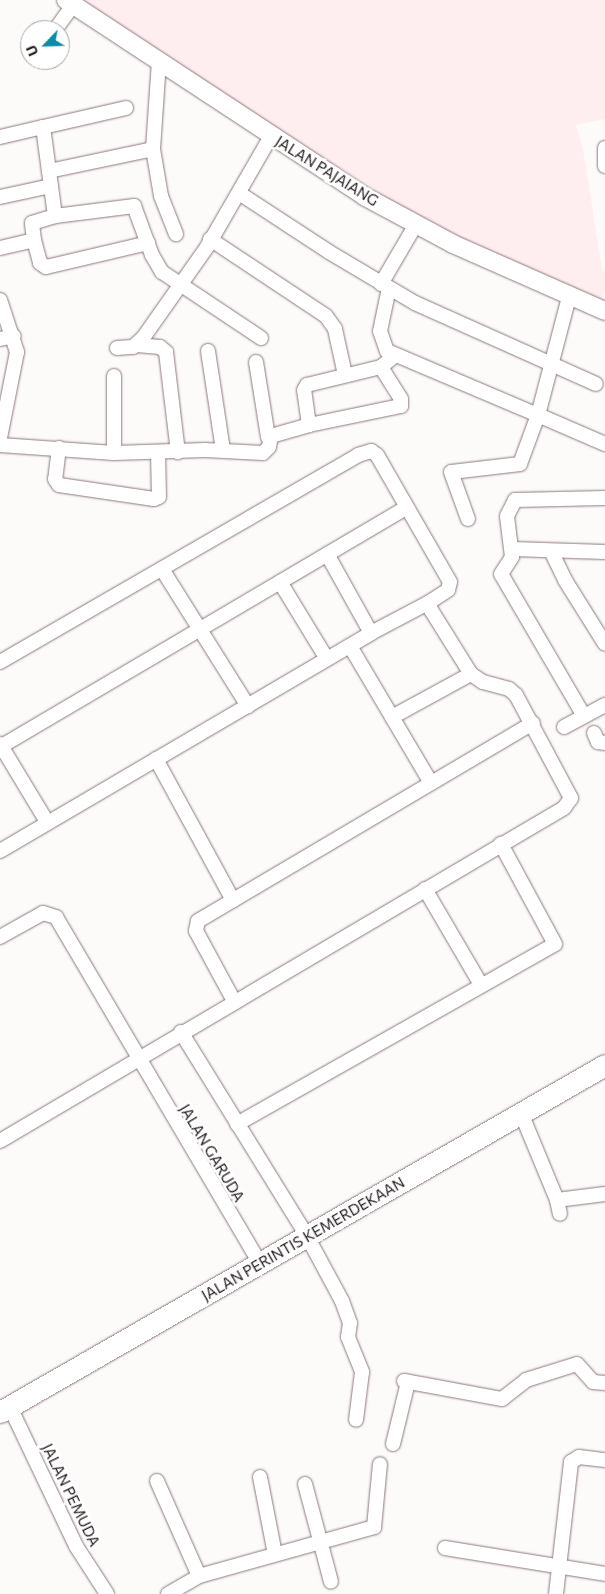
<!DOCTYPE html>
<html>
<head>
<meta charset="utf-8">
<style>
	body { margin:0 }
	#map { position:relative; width:605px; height:1594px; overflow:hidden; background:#fdfafa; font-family:Commissioner,sans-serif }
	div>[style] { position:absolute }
	.built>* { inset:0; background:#ffeef0 }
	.roads { filter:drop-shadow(0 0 1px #8a797b) drop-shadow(0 0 1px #8a797b) }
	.minor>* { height:14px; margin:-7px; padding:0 7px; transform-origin:7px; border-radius:7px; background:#fff }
	.major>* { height:18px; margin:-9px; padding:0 9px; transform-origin:9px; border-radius:9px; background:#fff }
	.highway>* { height:21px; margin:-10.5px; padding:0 10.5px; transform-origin:10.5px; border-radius:10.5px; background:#fff }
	span { translate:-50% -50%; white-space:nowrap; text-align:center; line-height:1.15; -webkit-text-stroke:5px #fff; paint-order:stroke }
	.street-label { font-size:15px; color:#272021 }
	.north { position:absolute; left:20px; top:20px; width:50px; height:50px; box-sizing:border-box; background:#fff; border:1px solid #a9a6a6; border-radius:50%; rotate:246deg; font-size:14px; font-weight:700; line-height:20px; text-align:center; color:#272021 }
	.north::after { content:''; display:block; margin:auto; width:18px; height:22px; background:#048eac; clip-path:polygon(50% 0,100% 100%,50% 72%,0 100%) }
</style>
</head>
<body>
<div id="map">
	<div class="built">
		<div style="clip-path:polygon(87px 0,605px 0,605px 119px,576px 125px,583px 149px,602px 269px,605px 271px,605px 289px,600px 302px,506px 263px,415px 215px,84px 4px)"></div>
	</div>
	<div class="roads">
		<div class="minor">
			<div style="left:55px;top:30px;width:31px;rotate:-54deg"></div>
			<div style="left:126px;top:108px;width:85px;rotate:167.1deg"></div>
			<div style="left:43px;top:127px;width:90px;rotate:82.3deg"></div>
			<div style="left:55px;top:216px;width:80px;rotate:-7.2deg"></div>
			<div style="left:134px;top:206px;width:52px;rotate:69.8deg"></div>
			<div style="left:152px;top:255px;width:20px;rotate:60deg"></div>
			<div style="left:162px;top:272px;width:119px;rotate:33.7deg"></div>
			<div style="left:0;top:137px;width:44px;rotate:-13.1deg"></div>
			<div style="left:605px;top:148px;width:18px;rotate:90deg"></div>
			<div style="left:153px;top:149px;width:48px;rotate:80.3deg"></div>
			<div style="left:161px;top:196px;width:41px;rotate:68.5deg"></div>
			<div style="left:49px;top:171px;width:106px;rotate:-11.9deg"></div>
			<div style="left:153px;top:149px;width:87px;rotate:-86.1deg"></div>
			<div style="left:239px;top:193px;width:108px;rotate:33.2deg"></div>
			<div style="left:329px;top:252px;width:100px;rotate:30.7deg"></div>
			<div style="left:415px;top:303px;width:198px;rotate:24.1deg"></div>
			<div style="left:0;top:197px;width:52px;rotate:-12.2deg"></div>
			<div style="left:210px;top:239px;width:139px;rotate:33.6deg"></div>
			<div style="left:326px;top:316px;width:16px;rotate:55deg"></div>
			<div style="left:335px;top:329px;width:47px;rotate:77.7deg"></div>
			<div style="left:34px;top:240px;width:17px;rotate:-97deg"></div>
			<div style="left:32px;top:223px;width:24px;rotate:-17deg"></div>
			<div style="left:0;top:248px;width:35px;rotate:-13deg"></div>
			<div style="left:34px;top:240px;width:24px;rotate:75deg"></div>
			<div style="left:40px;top:263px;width:7px;rotate:34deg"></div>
			<div style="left:46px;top:267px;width:105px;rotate:-13.2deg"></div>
			<div style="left:381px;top:284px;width:69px;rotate:-59.7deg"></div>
			<div style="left:389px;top:288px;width:44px;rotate:101.8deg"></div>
			<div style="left:380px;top:331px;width:21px;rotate:71deg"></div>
			<div style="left:387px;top:351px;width:164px;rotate:23deg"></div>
			<div style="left:538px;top:415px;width:52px;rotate:110.2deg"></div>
			<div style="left:520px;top:464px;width:69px;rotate:173.4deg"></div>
			<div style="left:451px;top:472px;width:50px;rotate:70.1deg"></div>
			<div style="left:569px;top:297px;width:122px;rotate:104.7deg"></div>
			<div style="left:538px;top:415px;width:73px;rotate:23.4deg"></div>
			<div style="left:0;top:300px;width:55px;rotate:71.9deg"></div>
			<div style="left:17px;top:352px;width:88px;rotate:101.2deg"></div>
			<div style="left:0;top:339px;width:14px;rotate:-12deg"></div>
			<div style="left:137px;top:345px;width:23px;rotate:5deg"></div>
			<div style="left:160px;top:347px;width:8px;rotate:40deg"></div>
			<div style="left:166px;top:352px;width:101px;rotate:83.2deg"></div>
			<div style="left:117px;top:348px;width:16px;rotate:-4deg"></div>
			<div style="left:133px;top:347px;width:13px;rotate:-42deg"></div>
			<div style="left:143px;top:338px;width:111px;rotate:-54.9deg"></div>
			<div style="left:207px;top:247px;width:128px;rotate:-60deg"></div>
			<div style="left:208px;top:351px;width:100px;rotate:81.4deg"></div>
			<div style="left:256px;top:362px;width:76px;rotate:80.9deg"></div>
			<div style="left:309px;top:425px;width:94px;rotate:-11.7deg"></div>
			<div style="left:401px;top:406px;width:7px;rotate:-90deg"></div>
			<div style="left:401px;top:399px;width:38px;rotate:-122deg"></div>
			<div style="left:0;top:445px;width:114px;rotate:4deg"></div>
			<div style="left:114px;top:453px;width:91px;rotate:-1.9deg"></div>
			<div style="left:205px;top:450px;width:58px;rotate:3deg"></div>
			<div style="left:263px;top:453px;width:8px;rotate:-45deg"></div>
			<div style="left:269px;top:447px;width:11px;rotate:-80deg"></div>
			<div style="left:271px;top:436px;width:40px;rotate:-16deg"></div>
			<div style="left:309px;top:425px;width:35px;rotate:-98deg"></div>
			<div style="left:304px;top:390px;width:6px;rotate:-59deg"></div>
			<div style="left:307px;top:385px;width:76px;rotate:-13.7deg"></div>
			<div style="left:381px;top:367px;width:17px;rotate:-40deg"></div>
			<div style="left:59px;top:448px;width:31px;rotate:97deg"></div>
			<div style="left:55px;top:479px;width:7px;rotate:56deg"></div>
			<div style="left:59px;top:485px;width:96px;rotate:8.4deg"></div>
			<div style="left:154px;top:499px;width:5px;rotate:-22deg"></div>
			<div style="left:159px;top:497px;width:43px;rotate:-91.3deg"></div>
			<div style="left:114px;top:453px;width:77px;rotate:-90deg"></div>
			<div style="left:512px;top:549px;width:93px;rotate:1.8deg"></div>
			<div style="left:551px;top:551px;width:32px;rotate:64deg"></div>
			<div style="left:565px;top:580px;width:75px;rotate:58deg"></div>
			<div style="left:327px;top:554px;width:90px;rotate:60.9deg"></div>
			<div style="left:162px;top:569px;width:162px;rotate:57.9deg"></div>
			<div style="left:280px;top:582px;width:90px;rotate:58.6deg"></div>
			<div style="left:350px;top:646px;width:159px;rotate:59.4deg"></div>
			<div style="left:0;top:662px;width:414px;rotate:-30deg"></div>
			<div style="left:358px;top:455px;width:14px;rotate:-17deg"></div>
			<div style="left:371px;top:451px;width:7px;rotate:34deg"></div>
			<div style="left:377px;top:455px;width:146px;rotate:60.1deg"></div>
			<div style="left:450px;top:582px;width:8px;rotate:104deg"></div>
			<div style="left:448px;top:590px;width:24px;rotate:147deg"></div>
			<div style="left:428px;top:603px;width:8px;rotate:67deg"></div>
			<div style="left:431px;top:610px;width:75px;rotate:58deg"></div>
			<div style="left:471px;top:674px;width:14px;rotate:34deg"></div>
			<div style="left:483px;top:682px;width:27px;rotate:15deg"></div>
			<div style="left:509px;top:689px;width:9px;rotate:41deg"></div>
			<div style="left:516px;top:695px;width:117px;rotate:61.9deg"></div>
			<div style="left:571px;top:798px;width:12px;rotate:125deg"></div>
			<div style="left:564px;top:808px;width:655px;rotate:149.44deg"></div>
			<div style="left:584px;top:716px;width:164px;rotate:-120.3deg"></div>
			<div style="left:501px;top:574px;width:20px;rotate:-57deg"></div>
			<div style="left:512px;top:557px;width:41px;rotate:-97deg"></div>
			<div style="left:507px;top:516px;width:18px;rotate:-63deg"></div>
			<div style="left:515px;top:500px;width:90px;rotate:-1.3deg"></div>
			<div style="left:392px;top:717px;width:90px;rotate:-28.6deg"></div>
			<div style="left:564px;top:727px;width:47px;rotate:-28.2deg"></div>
			<div style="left:594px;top:733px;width:10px;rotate:66deg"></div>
			<div style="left:598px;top:742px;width:7px;rotate:8deg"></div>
			<div style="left:0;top:744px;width:91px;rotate:58.9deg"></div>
			<div style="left:0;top:747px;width:472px;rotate:-30.5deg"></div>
			<div style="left:156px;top:759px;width:161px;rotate:61.4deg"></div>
			<div style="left:0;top:851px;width:430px;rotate:-30.4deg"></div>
			<div style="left:371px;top:633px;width:64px;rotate:-27.8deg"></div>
			<div style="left:425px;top:889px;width:111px;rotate:59.7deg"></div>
			<div style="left:0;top:937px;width:49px;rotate:-29.2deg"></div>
			<div style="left:43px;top:913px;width:14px;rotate:17deg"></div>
			<div style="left:56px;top:917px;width:403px;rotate:59.5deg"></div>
			<div style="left:234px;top:1001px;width:80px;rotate:-118.5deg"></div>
			<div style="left:196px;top:931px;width:10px;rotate:-79deg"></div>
			<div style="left:198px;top:921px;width:389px;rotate:-30.6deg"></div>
			<div style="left:181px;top:1032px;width:242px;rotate:58.3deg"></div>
			<div style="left:308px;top:1238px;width:72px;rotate:61.6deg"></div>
			<div style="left:342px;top:1301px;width:23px;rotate:70deg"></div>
			<div style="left:350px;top:1323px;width:14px;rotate:98deg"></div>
			<div style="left:348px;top:1337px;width:38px;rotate:68deg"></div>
			<div style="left:362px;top:1372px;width:48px;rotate:97.1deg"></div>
			<div style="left:521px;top:1113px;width:94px;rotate:67.5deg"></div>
			<div style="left:557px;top:1200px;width:48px;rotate:-7.1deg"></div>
			<div style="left:237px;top:1124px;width:365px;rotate:-29.5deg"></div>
			<div style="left:555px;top:944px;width:114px;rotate:-118.4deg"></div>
			<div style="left:557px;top:1200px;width:14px;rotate:78deg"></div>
			<div style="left:404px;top:1381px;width:100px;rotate:10.4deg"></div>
			<div style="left:502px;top:1399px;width:31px;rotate:-38deg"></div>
			<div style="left:526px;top:1380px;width:53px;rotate:-17.4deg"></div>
			<div style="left:577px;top:1364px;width:24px;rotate:48deg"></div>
			<div style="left:593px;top:1382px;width:12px;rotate:5deg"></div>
			<div style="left:10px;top:1407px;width:154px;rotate:64.6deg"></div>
			<div style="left:76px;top:1546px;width:57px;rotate:57.1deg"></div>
			<div style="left:393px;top:1444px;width:64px;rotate:-76.4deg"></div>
			<div style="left:260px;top:1477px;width:78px;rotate:79deg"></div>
			<div style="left:157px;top:1481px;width:104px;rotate:66.1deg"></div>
			<div style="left:305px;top:1484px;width:101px;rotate:75.1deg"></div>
			<div style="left:445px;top:1548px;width:162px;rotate:9.2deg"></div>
			<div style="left:168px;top:1594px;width:36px;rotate:-30deg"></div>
			<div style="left:199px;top:1576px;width:182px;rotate:-15.6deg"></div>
			<div style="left:374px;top:1527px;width:63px;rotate:-84.6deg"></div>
			<div style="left:556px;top:1594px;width:133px;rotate:-83.5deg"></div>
			<div style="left:571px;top:1462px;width:9px;rotate:-32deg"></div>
			<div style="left:579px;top:1457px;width:26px;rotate:7deg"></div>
		</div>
		<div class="major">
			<div style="left:66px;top:0;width:357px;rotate:33.3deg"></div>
			<div style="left:364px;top:196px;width:101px;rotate:28.3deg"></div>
			<div style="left:453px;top:244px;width:166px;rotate:23.8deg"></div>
		</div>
		<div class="highway">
			<div style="left:0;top:1412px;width:697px;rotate:-29.84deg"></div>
		</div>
	</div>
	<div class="street-label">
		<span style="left:327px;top:171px;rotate:32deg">JALAN PAJAIANG</span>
		<span style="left:212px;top:1153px;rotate:59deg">JALAN GARUDA</span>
		<span style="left:303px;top:1239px;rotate:-30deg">JALAN PERINTIS KEMERDEKAAN</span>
		<span style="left:71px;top:1495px;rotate:64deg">JALAN PEMUDA</span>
	</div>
	<div class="north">U</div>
</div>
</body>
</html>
